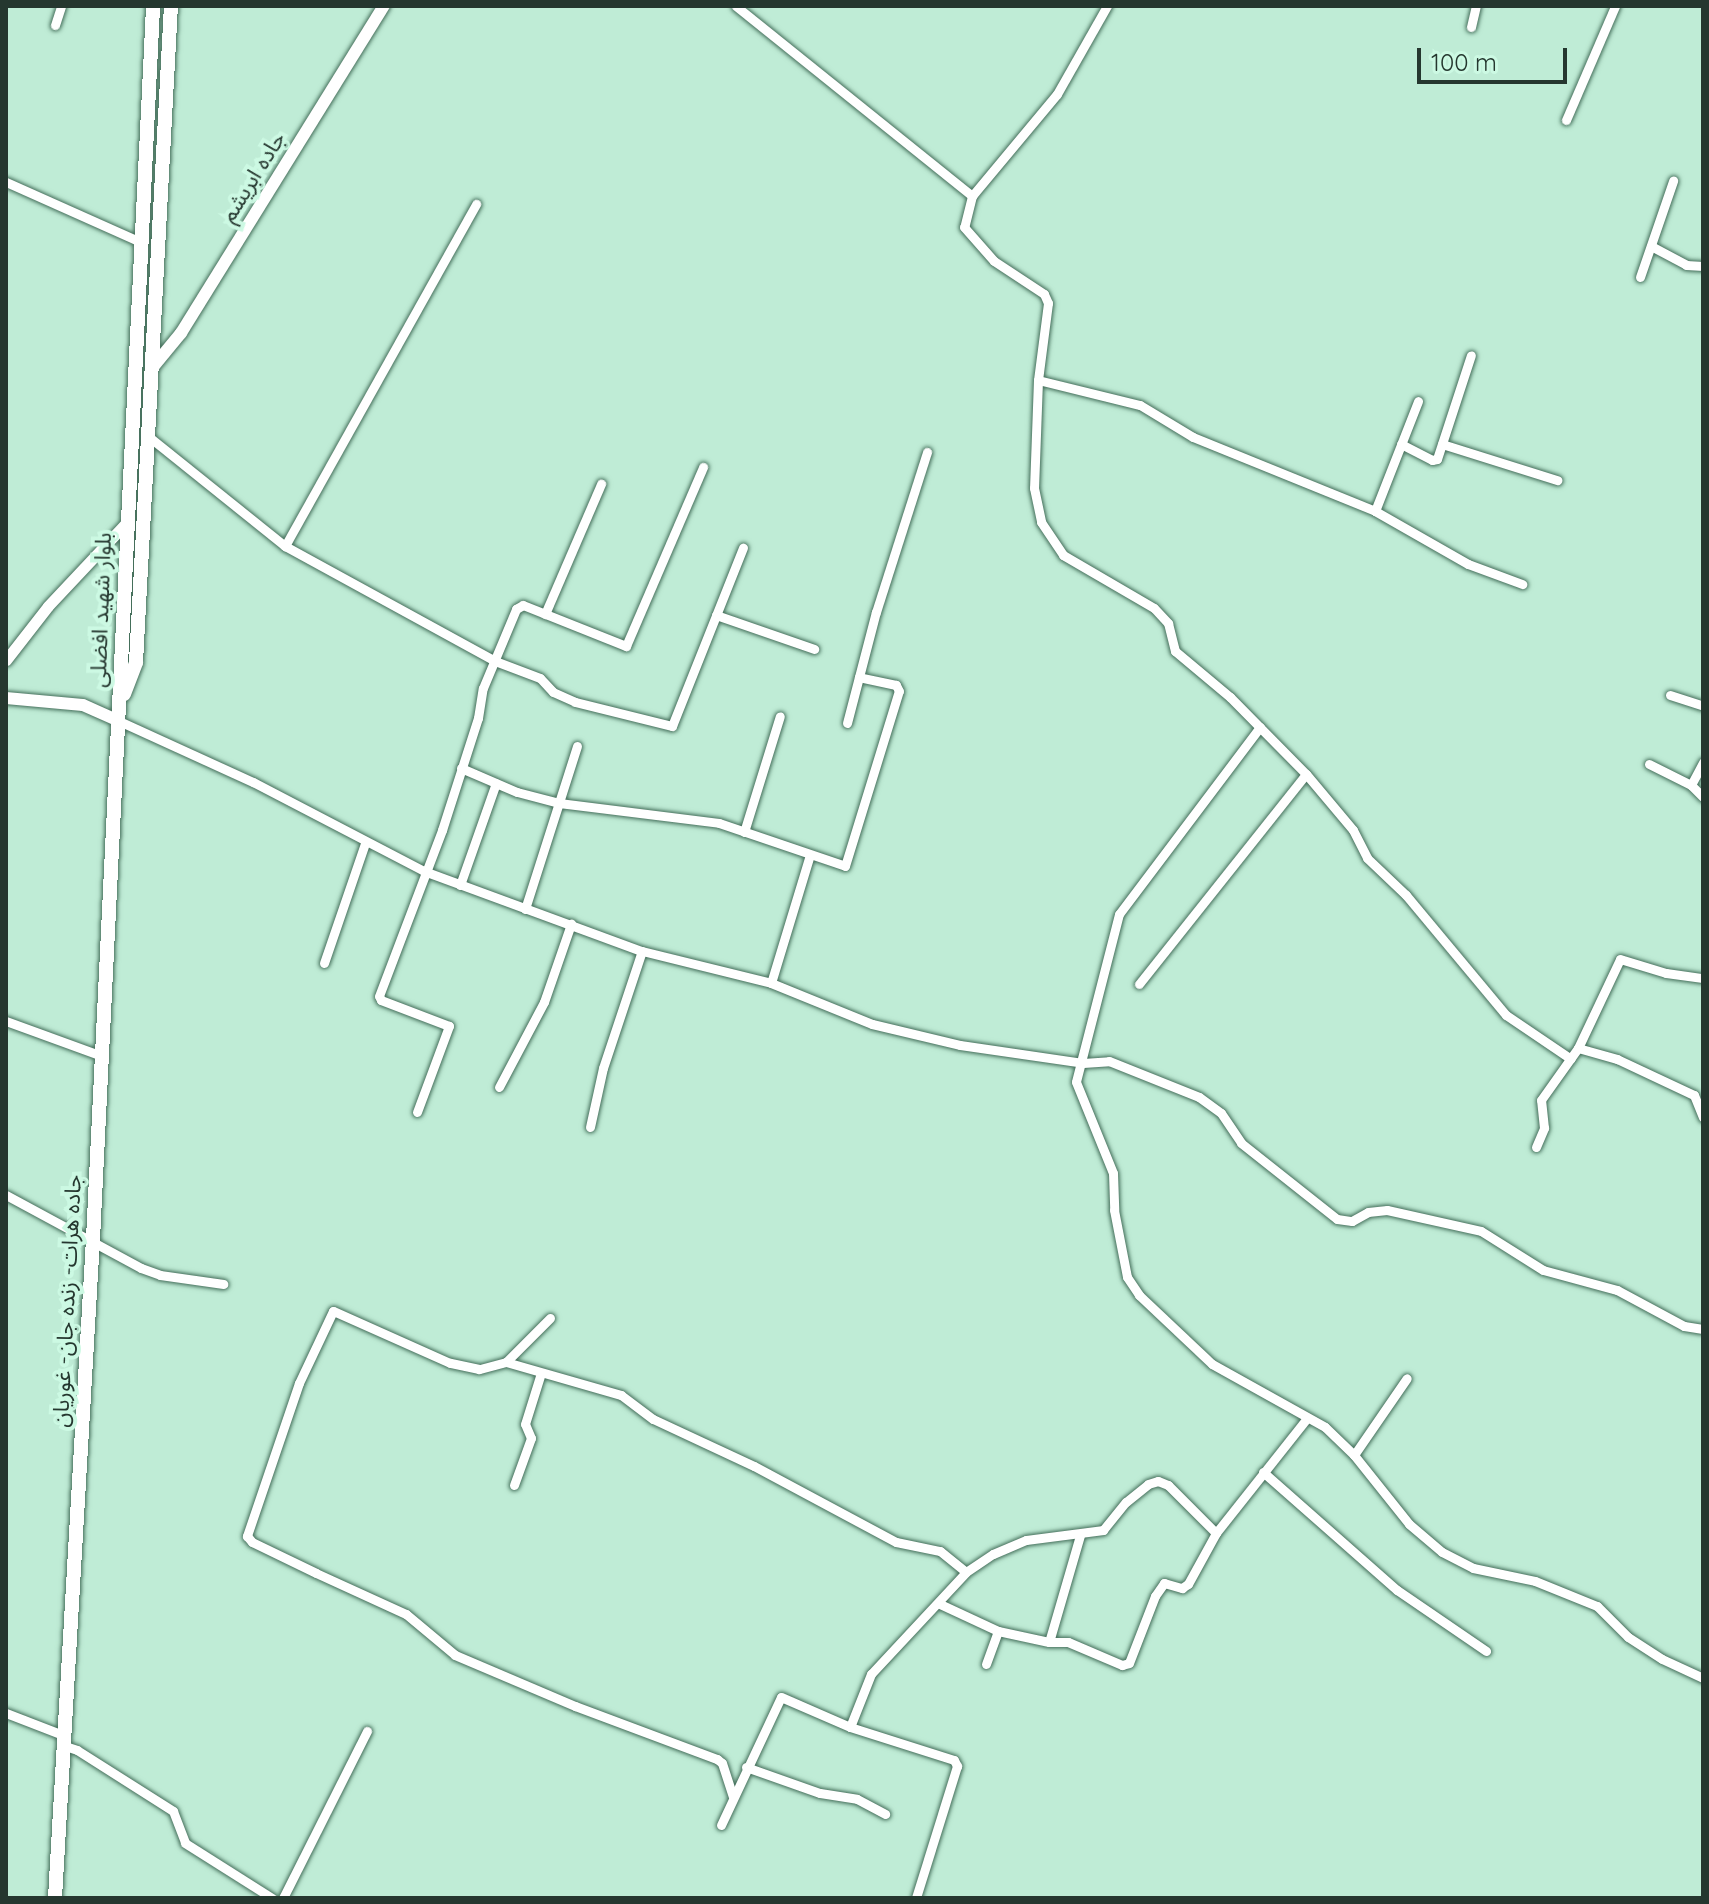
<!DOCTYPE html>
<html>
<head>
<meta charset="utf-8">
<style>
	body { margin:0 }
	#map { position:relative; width:1709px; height:1904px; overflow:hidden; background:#bfecd6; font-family:Quicksand,"Noto Sans Arabic",sans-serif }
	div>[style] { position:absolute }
	.roads { filter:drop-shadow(0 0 2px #446e5a) drop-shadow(0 0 2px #446e5a) }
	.minor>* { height:9px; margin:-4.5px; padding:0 4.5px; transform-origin:4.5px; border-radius:4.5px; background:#fff }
	.tertiary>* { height:11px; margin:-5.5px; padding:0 5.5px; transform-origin:5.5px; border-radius:5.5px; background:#fff }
	.secondary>* { height:12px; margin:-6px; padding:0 6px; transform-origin:6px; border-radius:6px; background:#fff }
	.primary>* { height:14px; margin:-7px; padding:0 7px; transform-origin:7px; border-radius:7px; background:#fff }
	span { translate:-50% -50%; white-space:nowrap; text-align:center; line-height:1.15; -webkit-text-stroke:8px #ccf9e3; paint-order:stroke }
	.street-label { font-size:22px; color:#25372f }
	.frame { position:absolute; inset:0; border:8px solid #25372f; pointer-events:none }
	.scale { position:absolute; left:1417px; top:48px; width:150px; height:36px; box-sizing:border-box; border:4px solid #25372f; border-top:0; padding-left:10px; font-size:24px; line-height:28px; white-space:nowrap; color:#25372f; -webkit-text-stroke:6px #ccf9e3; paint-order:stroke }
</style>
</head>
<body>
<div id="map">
	<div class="roads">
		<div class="minor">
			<div style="left:736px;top:6px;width:303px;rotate:38.8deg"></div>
			<div style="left:1107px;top:6px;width:101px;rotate:119.6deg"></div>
			<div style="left:1057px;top:94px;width:133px;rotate:129.8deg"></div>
			<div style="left:972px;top:196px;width:32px;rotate:104deg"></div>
			<div style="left:964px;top:227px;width:45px;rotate:48.6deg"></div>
			<div style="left:994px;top:261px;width:60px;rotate:33.4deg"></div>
			<div style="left:1044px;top:294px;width:10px;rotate:66deg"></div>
			<div style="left:1048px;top:303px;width:78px;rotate:97.4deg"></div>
			<div style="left:1038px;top:380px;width:108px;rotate:92.1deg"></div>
			<div style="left:1034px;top:488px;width:35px;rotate:78deg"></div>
			<div style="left:1041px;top:522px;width:40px;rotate:56deg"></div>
			<div style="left:1063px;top:555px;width:105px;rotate:30.2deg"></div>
			<div style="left:1154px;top:608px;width:21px;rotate:47deg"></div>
			<div style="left:1168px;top:623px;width:29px;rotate:76deg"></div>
			<div style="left:1175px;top:651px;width:72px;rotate:39.9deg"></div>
			<div style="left:1230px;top:697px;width:108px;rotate:45.4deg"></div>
			<div style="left:1306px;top:774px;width:73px;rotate:50deg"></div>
			<div style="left:1353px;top:830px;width:31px;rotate:63deg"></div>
			<div style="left:1367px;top:858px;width:54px;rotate:43.5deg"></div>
			<div style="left:1406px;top:895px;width:156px;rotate:50.2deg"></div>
			<div style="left:1506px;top:1015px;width:78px;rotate:34.1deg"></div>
			<div style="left:55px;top:25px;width:20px;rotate:-72deg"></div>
			<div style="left:1471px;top:27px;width:22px;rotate:-77deg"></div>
			<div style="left:1566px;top:120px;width:124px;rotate:-66.7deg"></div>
			<div style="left:6px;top:182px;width:148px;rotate:24deg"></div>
			<div style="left:1651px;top:246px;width:40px;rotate:28deg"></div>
			<div style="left:1686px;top:265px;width:17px;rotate:3deg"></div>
			<div style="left:1640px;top:277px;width:102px;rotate:-71deg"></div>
			<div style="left:1038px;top:380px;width:105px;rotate:13.8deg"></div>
			<div style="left:1140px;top:405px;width:62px;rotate:31.1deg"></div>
			<div style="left:1193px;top:437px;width:196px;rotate:22.1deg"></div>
			<div style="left:1375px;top:511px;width:107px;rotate:29.7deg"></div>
			<div style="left:1468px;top:564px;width:58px;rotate:20.3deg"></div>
			<div style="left:148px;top:436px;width:176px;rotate:38.8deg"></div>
			<div style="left:285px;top:546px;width:239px;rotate:28.7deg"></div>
			<div style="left:495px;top:661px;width:48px;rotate:20.7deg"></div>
			<div style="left:540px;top:678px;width:19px;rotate:47deg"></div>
			<div style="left:553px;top:692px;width:24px;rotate:24deg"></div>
			<div style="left:575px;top:702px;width:100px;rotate:13.9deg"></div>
			<div style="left:672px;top:726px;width:192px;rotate:-68.3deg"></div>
			<div style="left:1401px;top:444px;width:35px;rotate:27deg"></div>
			<div style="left:1432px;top:460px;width:5px;rotate:-11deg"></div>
			<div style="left:1437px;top:459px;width:109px;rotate:-71.9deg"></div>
			<div style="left:1442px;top:444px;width:121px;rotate:17.4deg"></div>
			<div style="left:1375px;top:511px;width:118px;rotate:-68.6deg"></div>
			<div style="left:285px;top:546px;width:392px;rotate:-60.8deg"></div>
			<div style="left:545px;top:614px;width:142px;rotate:-66.7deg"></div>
			<div style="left:716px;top:615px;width:104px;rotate:19.1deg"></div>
			<div style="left:1670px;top:695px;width:35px;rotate:18deg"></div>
			<div style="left:119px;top:721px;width:147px;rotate:24.5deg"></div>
			<div style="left:253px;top:782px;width:193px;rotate:27.5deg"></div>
			<div style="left:424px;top:871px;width:232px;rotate:20.2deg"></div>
			<div style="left:642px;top:951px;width:133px;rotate:13.9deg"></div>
			<div style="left:771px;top:983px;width:109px;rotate:22.1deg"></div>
			<div style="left:872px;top:1024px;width:90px;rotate:13.4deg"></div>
			<div style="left:960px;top:1045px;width:124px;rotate:8.3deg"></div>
			<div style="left:1083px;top:1063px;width:26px;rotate:-4deg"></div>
			<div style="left:1109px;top:1061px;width:97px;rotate:21.8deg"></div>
			<div style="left:1199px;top:1097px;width:27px;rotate:36deg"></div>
			<div style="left:1221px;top:1113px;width:36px;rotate:56deg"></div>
			<div style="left:1241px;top:1143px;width:122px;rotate:38.4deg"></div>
			<div style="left:1337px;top:1219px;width:15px;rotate:8deg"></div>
			<div style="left:1352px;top:1221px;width:18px;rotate:-29deg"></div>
			<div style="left:1368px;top:1212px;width:19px;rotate:-6deg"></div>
			<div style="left:1387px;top:1210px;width:96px;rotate:12.6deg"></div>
			<div style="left:1481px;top:1231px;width:73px;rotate:32.2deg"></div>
			<div style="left:1543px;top:1270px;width:77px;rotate:15.1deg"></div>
			<div style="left:1617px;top:1290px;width:76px;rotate:28.2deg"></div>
			<div style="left:1684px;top:1326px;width:19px;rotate:9deg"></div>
			<div style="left:847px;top:723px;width:115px;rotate:-75.4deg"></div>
			<div style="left:876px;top:612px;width:168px;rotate:-72.3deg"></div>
			<div style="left:1260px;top:727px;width:234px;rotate:127deg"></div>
			<div style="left:1119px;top:914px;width:173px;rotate:104.4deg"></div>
			<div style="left:1076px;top:1082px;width:98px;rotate:67.9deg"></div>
			<div style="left:1113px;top:1173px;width:37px;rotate:88deg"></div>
			<div style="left:1114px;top:1210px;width:68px;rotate:79deg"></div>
			<div style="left:1127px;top:1277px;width:22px;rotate:56deg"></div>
			<div style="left:1139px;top:1295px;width:100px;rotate:43.4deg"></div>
			<div style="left:1212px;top:1364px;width:129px;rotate:29.1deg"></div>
			<div style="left:1325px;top:1427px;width:40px;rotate:44deg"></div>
			<div style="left:1354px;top:1455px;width:88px;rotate:51.4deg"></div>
			<div style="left:1409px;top:1524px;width:43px;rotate:40.3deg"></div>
			<div style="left:1442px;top:1552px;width:35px;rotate:27deg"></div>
			<div style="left:1473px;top:1568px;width:63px;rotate:11.8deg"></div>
			<div style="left:1535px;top:1581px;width:67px;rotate:22deg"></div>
			<div style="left:1597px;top:1606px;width:44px;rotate:45deg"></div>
			<div style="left:1628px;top:1637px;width:40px;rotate:32.9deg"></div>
			<div style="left:1662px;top:1659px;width:45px;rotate:24.9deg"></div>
			<div style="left:1649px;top:764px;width:47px;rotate:26.6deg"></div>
			<div style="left:1691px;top:785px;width:17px;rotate:45deg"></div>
			<div style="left:461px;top:768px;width:61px;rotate:23.2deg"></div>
			<div style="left:517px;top:792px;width:43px;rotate:14.7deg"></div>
			<div style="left:559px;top:803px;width:161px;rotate:7.1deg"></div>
			<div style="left:719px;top:823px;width:133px;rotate:18.8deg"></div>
			<div style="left:845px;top:866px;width:183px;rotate:-72.9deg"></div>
			<div style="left:899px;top:691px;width:7px;rotate:-117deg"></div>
			<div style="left:896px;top:685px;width:38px;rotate:-168deg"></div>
			<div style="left:1691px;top:785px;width:26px;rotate:-62deg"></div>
			<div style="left:744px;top:832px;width:121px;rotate:-72.8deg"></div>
			<div style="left:460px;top:885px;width:108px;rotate:-70.6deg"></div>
			<div style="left:525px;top:909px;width:171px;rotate:-72.3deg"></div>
			<div style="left:324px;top:963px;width:127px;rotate:-71.1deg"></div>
			<div style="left:771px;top:983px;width:134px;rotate:-73.1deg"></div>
			<div style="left:1139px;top:984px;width:268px;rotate:-51.5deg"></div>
			<div style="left:6px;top:1021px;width:102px;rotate:20deg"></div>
			<div style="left:1578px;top:1048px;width:41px;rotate:15.8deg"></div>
			<div style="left:1617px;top:1059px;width:85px;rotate:25.1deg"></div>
			<div style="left:1694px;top:1095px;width:24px;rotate:68deg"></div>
			<div style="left:499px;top:1087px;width:96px;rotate:-62.1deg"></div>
			<div style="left:544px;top:1002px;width:83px;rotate:-70.9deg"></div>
			<div style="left:417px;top:1112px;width:92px;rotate:-69.6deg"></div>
			<div style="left:449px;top:1026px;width:73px;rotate:-159.1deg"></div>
			<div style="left:381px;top:1000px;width:4px;rotate:-117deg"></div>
			<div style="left:379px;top:996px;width:178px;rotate:-69.2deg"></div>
			<div style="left:442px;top:830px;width:118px;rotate:-72.2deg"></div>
			<div style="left:478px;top:718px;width:30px;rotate:-81deg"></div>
			<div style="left:483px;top:688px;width:86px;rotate:-67.3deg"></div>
			<div style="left:516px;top:609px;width:8px;rotate:-30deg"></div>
			<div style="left:523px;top:605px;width:111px;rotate:21.7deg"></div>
			<div style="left:626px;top:646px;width:195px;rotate:-66.7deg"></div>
			<div style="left:590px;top:1127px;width:60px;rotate:-77.6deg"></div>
			<div style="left:603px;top:1068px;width:123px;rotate:-71.6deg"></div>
			<div style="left:1536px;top:1147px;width:21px;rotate:-67deg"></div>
			<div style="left:1544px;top:1128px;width:28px;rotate:-96deg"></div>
			<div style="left:1541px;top:1100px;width:64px;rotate:-54.6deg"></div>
			<div style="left:1578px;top:1048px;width:98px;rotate:-64.7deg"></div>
			<div style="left:1620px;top:959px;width:48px;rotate:16.9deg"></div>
			<div style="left:1666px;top:973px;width:37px;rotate:8deg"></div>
			<div style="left:6px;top:1195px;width:153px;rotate:28.4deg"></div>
			<div style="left:141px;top:1268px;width:20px;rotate:20deg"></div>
			<div style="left:160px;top:1275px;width:64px;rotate:8.1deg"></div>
			<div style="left:550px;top:1318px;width:62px;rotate:135deg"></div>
			<div style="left:506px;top:1362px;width:28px;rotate:165deg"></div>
			<div style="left:479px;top:1369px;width:30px;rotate:-168deg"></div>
			<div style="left:450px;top:1363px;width:128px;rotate:-156deg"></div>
			<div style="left:333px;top:1311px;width:80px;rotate:115.3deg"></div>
			<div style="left:299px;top:1383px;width:162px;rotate:108.8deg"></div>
			<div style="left:247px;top:1536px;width:8px;rotate:50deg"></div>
			<div style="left:252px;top:1542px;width:71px;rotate:25.8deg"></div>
			<div style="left:316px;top:1573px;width:99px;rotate:24.5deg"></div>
			<div style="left:406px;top:1614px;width:64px;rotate:39.9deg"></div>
			<div style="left:455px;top:1655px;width:130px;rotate:23deg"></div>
			<div style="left:575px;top:1706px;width:152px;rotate:20.5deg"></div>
			<div style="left:717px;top:1759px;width:6px;rotate:39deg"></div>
			<div style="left:722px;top:1763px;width:35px;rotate:72deg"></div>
			<div style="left:506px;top:1362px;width:120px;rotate:16deg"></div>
			<div style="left:621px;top:1395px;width:40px;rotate:37deg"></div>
			<div style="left:653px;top:1419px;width:111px;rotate:25deg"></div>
			<div style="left:754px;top:1466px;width:161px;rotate:28.2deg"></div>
			<div style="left:896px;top:1542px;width:45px;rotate:11.6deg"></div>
			<div style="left:940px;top:1551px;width:33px;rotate:39deg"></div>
			<div style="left:1354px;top:1455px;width:93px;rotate:-55.5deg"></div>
			<div style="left:1263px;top:1472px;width:179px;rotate:41.4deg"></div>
			<div style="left:1397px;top:1590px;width:108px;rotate:34.4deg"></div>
			<div style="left:514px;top:1485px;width:50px;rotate:-70.1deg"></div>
			<div style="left:531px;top:1438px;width:15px;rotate:-113deg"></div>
			<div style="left:525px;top:1424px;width:53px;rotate:-72.6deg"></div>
			<div style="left:940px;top:1604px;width:64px;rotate:25deg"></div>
			<div style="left:1049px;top:1642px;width:111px;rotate:-73.8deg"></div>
			<div style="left:986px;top:1664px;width:35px;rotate:-70deg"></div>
			<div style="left:998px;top:1631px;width:52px;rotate:12.2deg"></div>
			<div style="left:1049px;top:1642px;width:19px"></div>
			<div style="left:1068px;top:1642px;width:59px;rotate:23.1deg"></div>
			<div style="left:1122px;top:1665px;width:7px;rotate:-16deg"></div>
			<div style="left:1129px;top:1663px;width:72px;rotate:-68.8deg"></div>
			<div style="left:1155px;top:1596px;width:16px;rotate:-55deg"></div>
			<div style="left:1164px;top:1583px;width:19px;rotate:16deg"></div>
			<div style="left:1182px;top:1588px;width:7px;rotate:-34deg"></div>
			<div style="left:1188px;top:1584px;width:58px;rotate:-61.2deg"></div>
			<div style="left:1216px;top:1533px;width:147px;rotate:-51.6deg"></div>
			<div style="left:6px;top:1713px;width:61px;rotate:21.1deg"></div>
			<div style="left:850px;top:1727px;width:57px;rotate:-68.4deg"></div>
			<div style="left:871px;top:1674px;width:139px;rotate:-47deg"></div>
			<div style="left:966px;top:1572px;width:32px;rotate:-34deg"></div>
			<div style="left:993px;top:1554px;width:36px;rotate:-23deg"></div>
			<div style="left:1026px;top:1540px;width:78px;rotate:-7.4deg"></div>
			<div style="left:1103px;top:1530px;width:36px;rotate:-51deg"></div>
			<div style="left:1126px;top:1502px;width:28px;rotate:-39deg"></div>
			<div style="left:1148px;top:1484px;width:10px;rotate:-17deg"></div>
			<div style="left:1158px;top:1481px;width:11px;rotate:22deg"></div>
			<div style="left:1168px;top:1485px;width:68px;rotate:45deg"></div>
			<div style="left:62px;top:1745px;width:16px;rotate:18deg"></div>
			<div style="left:77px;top:1750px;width:114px;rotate:32.4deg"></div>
			<div style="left:173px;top:1811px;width:34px;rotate:69deg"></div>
			<div style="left:185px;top:1843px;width:103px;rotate:32.3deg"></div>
			<div style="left:746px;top:1767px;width:78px;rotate:19.4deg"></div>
			<div style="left:820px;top:1793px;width:37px;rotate:9deg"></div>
			<div style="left:857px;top:1799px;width:32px;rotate:28deg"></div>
			<div style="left:721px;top:1825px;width:141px;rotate:-64.9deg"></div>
			<div style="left:781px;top:1697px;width:75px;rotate:23.5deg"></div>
			<div style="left:850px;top:1727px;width:109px;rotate:17.6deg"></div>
			<div style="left:954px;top:1760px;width:7px;rotate:63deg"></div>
			<div style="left:957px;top:1766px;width:138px;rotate:107.3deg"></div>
			<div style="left:283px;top:1898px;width:187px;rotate:-63.3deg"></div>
		</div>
		<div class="tertiary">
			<div style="left:6px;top:660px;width:68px;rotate:-52.1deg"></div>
			<div style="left:48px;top:606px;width:115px;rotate:-46.8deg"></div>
		</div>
		<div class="secondary">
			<div style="left:153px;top:367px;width:44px;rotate:-50.5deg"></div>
			<div style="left:181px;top:333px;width:385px;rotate:-58.2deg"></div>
			<div style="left:6px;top:698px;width:77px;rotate:5.2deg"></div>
			<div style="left:83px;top:705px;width:39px;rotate:24deg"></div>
		</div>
		<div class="primary">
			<div style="left:124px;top:694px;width:34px;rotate:-69deg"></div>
			<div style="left:136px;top:662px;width:657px;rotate:-86.95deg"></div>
			<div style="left:55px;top:1898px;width:660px;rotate:-86.7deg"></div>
			<div style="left:93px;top:1239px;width:1234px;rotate:-87.21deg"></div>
		</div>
	</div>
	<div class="street-label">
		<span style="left:253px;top:177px;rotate:-58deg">جاده ابریشم</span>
		<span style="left:101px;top:610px;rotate:-88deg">بلوار شهید افضلی</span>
		<span style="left:67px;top:1301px;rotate:-87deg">جاده هرات- زنده جان- غوریان</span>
	</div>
	<div class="frame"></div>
	<div class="scale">100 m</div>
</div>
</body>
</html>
